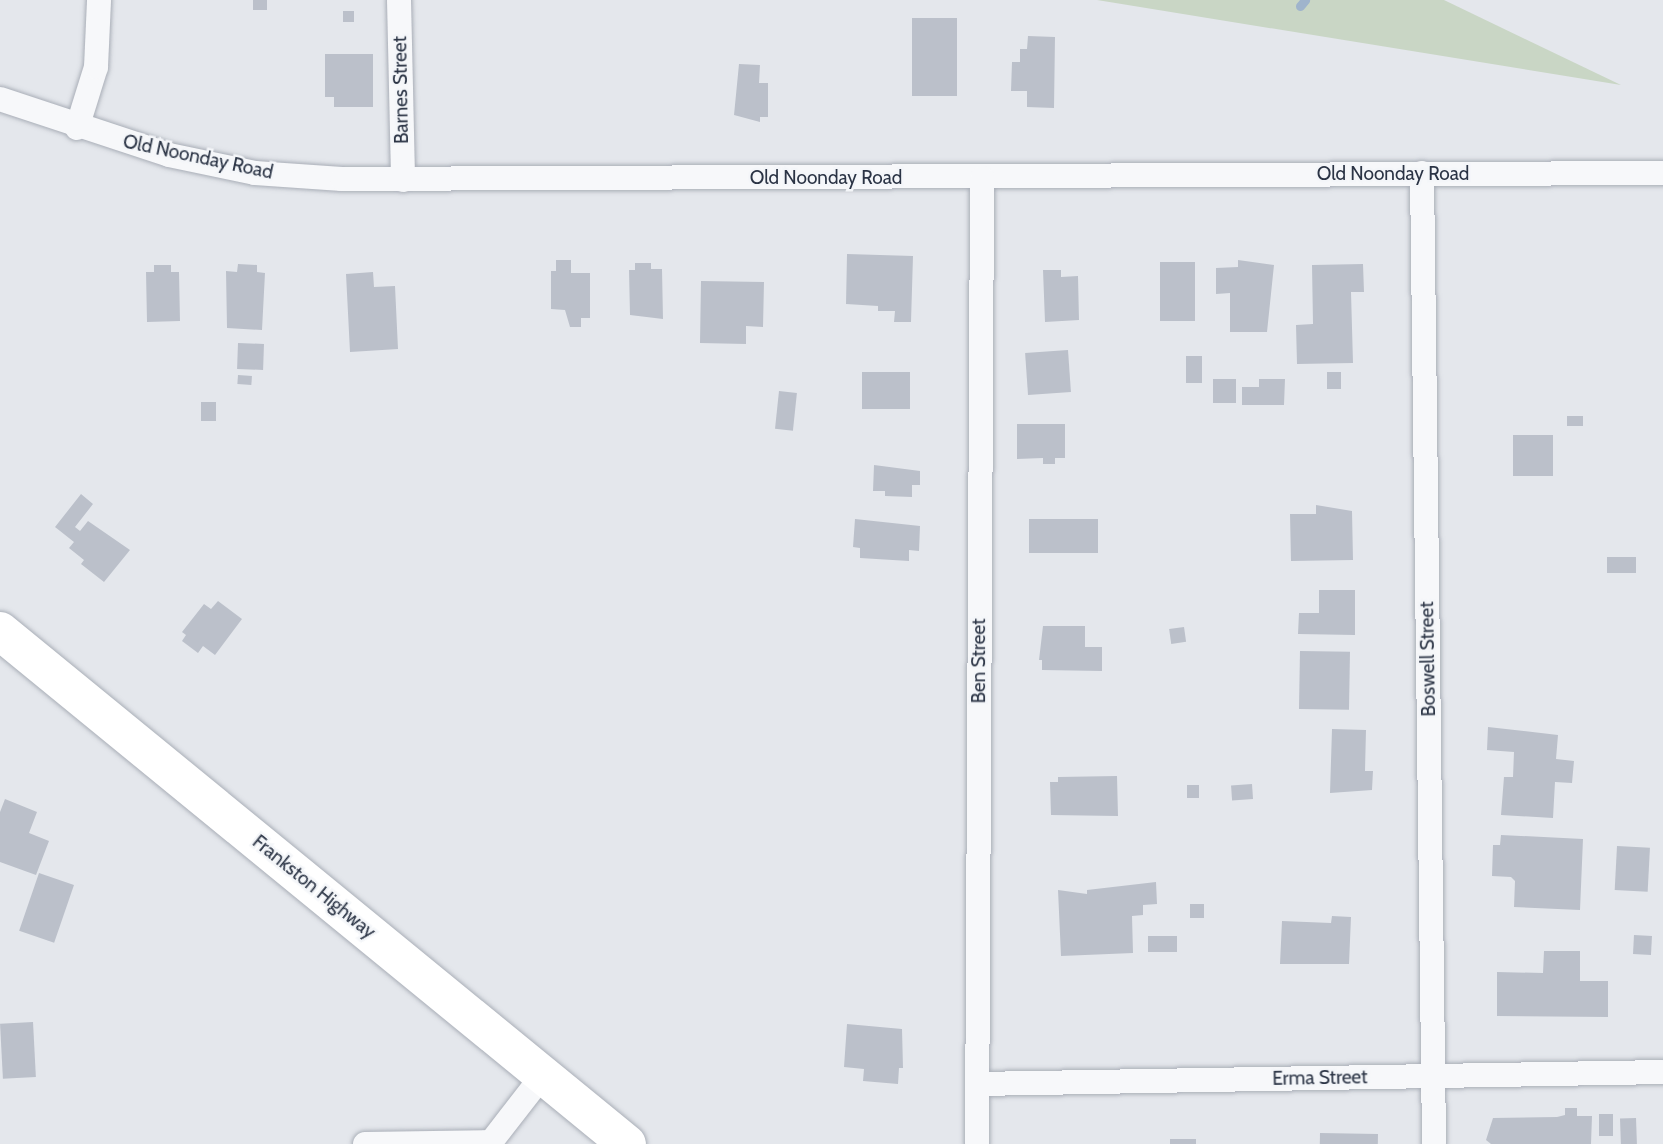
<!DOCTYPE html>
<html>
<head>
<meta charset="utf-8">
<style>
	body { margin:0 }
	#map { position:relative; width:1663px; height:1144px; overflow:hidden; background:#e4e7ec; font-family:Cabin,sans-serif }
	div>[style] { position:absolute }
	.green>* { inset:0; background:#c9d6c5 }
	.stream>* { height:9px; margin:-4.5px; padding:0 4.5px; transform-origin:4.5px; border-radius:4.5px; background:#9fb4cc }
	.building>* { inset:0; background:#bbc0ca; transform-origin:0 0 }
	.roads { filter:drop-shadow(0 0 2px #a9aeb7) drop-shadow(0 0 2px #a9aeb7) }
	.minor>* { height:24px; margin:-12px; padding:0 12px; transform-origin:12px; border-radius:12px; background:#f7f8fa }
	.primary>* { height:38px; margin:-19px; padding:0 19px; transform-origin:19px; border-radius:19px; background:#fff }
	span { translate:-50% -50%; white-space:nowrap; text-align:center; line-height:1.15; -webkit-text-stroke:5px #f4f6f9; paint-order:stroke }
	.street-label { font-size:19px; color:#2b3445 }
</style>
</head>
<body>
<div id="map">
	<div class="green">
		<div style="clip-path:polygon(1097px 0,1444px 0,1621px 85px)"></div>
	</div>
	<div class="stream">
		<div style="left:1300px;top:6px;width:8px;rotate:-50deg"></div>
	</div>
	<div class="building">
		<div style="left:253px;top:0;width:14px;height:10px"></div>
		<div style="left:343px;top:11px;width:11px;height:11px"></div>
		<div style="left:912px;top:18px;width:45px;height:78px"></div>
		<div style="clip-path:polygon(1028px 36px,1055px 37px,1054px 108px,1027px 107px,1027px 91px,1011px 91px,1012px 62px,1020px 62px,1020px 49px,1027px 49px)"></div>
		<div style="clip-path:polygon(325px 54px,373px 54px,373px 107px,334px 107px,334px 97px,325px 97px)"></div>
		<div style="clip-path:polygon(739px 64px,760px 65px,759px 83px,768px 83px,768px 117px,760px 117px,760px 122px,734px 115px)"></div>
		<div style="clip-path:polygon(847px 254px,913px 256px,911px 322px,894px 322px,895px 311px,878px 311px,878px 306px,846px 304px)"></div>
		<div style="clip-path:polygon(556px 260px,571px 260px,571px 273px,590px 273px,590px 318px,581px 318px,581px 327px,570px 327px,565px 310px,551px 309px,551px 271px,556px 271px)"></div>
		<div style="clip-path:polygon(1238px 260px,1274px 265px,1267px 332px,1230px 332px,1230px 293px,1216px 294px,1216px 268px,1238px 267px)"></div>
		<div style="left:1160px;top:262px;width:35px;height:59px"></div>
		<div style="clip-path:polygon(635px 263px,651px 263px,651px 269px,662px 269px,663px 319px,630px 315px,629px 270px,635px 270px)"></div>
		<div style="clip-path:polygon(238px 264px,257px 265px,257px 272px,265px 273px,262px 330px,227px 328px,226px 271px,237px 272px)"></div>
		<div style="clip-path:polygon(1363px 264px,1364px 292px,1351px 292px,1353px 363px,1297px 364px,1296px 325px,1313px 324px,1312px 265px)"></div>
		<div style="clip-path:polygon(154px 265px,171px 265px,171px 272px,179px 272px,180px 321px,147px 322px,146px 272px,154px 272px)"></div>
		<div style="clip-path:polygon(1043px 270px,1061px 270px,1061px 277px,1078px 276px,1079px 320px,1045px 322px)"></div>
		<div style="clip-path:polygon(373px 272px,374px 287px,395px 286px,398px 349px,350px 352px,346px 274px)"></div>
		<div style="clip-path:polygon(701px 281px,764px 282px,763px 327px,746px 326px,746px 344px,700px 343px)"></div>
		<div style="left:238px;top:343px;width:26px;height:26px;rotate:2deg"></div>
		<div style="left:1068px;top:350px;width:42px;height:43px;rotate:86deg"></div>
		<div style="left:1186px;top:356px;width:16px;height:27px"></div>
		<div style="left:862px;top:372px;width:48px;height:37px"></div>
		<div style="left:1327px;top:372px;width:14px;height:17px"></div>
		<div style="left:238px;top:375px;width:14px;height:9px;rotate:4deg"></div>
		<div style="left:1213px;top:379px;width:23px;height:24px"></div>
		<div style="clip-path:polygon(1259px 379px,1285px 379px,1284px 405px,1242px 405px,1242px 387px,1259px 387px)"></div>
		<div style="left:779px;top:391px;width:18px;height:38px;rotate:6deg"></div>
		<div style="left:201px;top:402px;width:15px;height:19px"></div>
		<div style="left:1567px;top:416px;width:16px;height:10px"></div>
		<div style="clip-path:polygon(1017px 424px,1065px 424px,1065px 458px,1055px 458px,1055px 464px,1043px 464px,1043px 458px,1017px 459px)"></div>
		<div style="left:1513px;top:435px;width:40px;height:41px"></div>
		<div style="clip-path:polygon(874px 465px,920px 471px,920px 485px,912px 485px,912px 497px,885px 496px,885px 491px,873px 491px)"></div>
		<div style="clip-path:polygon(81px 494px,93px 504px,75px 527px,80px 531px,88px 521px,130px 550px,104px 582px,81px 564px,84px 560px,69px 548px,74px 542px,55px 527px)"></div>
		<div style="clip-path:polygon(1316px 505px,1352px 511px,1353px 560px,1291px 561px,1290px 514px,1316px 514px)"></div>
		<div style="clip-path:polygon(855px 519px,920px 526px,919px 551px,909px 550px,909px 561px,860px 558px,860px 548px,853px 547px)"></div>
		<div style="left:1098px;top:519px;width:34px;height:69px;rotate:90deg"></div>
		<div style="left:1607px;top:557px;width:29px;height:16px"></div>
		<div style="clip-path:polygon(1319px 590px,1355px 590px,1355px 635px,1298px 634px,1299px 613px,1319px 613px)"></div>
		<div style="clip-path:polygon(218px 601px,242px 619px,215px 655px,203px 646px,198px 653px,182px 641px,186px 635px,182px 632px,204px 604px,211px 609px)"></div>
		<div style="clip-path:polygon(1043px 626px,1085px 626px,1085px 647px,1102px 647px,1102px 671px,1042px 670px,1042px 660px,1039px 660px)"></div>
		<div style="left:1184px;top:627px;width:15px;height:15px;rotate:82deg"></div>
		<div style="left:1300px;top:651px;width:50px;height:58px;rotate:1deg"></div>
		<div style="clip-path:polygon(1488px 727px,1558px 735px,1556px 759px,1574px 761px,1572px 783px,1555px 782px,1553px 818px,1501px 815px,1504px 777px,1513px 777px,1514px 752px,1487px 750px)"></div>
		<div style="clip-path:polygon(1332px 729px,1366px 730px,1365px 771px,1373px 771px,1372px 790px,1330px 793px)"></div>
		<div style="clip-path:polygon(1117px 776px,1118px 816px,1051px 815px,1050px 782px,1058px 782px,1058px 777px)"></div>
		<div style="left:1252px;top:784px;width:15px;height:21px;rotate:86deg"></div>
		<div style="left:1187px;top:785px;width:12px;height:13px"></div>
		<div style="clip-path:polygon(5px 799px,37px 812px,29px 833px,49px 841px,36px 875px,0 862px,0 812px)"></div>
		<div style="clip-path:polygon(1501px 835px,1583px 839px,1580px 910px,1514px 907px,1515px 881px,1511px 877px,1492px 876px,1493px 845px,1500px 845px)"></div>
		<div style="left:1617px;top:846px;width:33px;height:44px;rotate:3deg"></div>
		<div style="left:39px;top:873px;width:37px;height:61px;rotate:19deg"></div>
		<div style="clip-path:polygon(1156px 882px,1157px 904px,1143px 905px,1143px 915px,1132px 916px,1133px 953px,1061px 956px,1058px 890px,1087px 894px,1087px 890px)"></div>
		<div style="left:1190px;top:904px;width:14px;height:14px"></div>
		<div style="clip-path:polygon(1332px 916px,1351px 917px,1349px 964px,1280px 964px,1282px 921px,1331px 923px)"></div>
		<div style="left:1634px;top:935px;width:18px;height:19px;rotate:3deg"></div>
		<div style="left:1177px;top:936px;width:16px;height:29px;rotate:90deg"></div>
		<div style="clip-path:polygon(1544px 951px,1580px 951px,1580px 981px,1608px 981px,1608px 1017px,1497px 1016px,1497px 972px,1543px 973px)"></div>
		<div style="left:33px;top:1022px;width:55px;height:33px;rotate:87deg"></div>
		<div style="clip-path:polygon(847px 1024px,902px 1029px,903px 1068px,899px 1068px,898px 1084px,863px 1081px,864px 1069px,844px 1067px)"></div>
		<div style="clip-path:polygon(1565px 1108px,1577px 1108px,1577px 1116px,1592px 1116px,1591px 1144px,1491px 1144px,1486px 1140px,1493px 1118px,1557px 1117px,1565px 1115px)"></div>
		<div style="left:1613px;top:1114px;width:22px;height:14px;rotate:90deg"></div>
		<div style="left:1636px;top:1118px;width:26px;height:16px;rotate:88deg"></div>
		<div style="left:1320px;top:1133px;width:58px;height:11px;rotate:1deg"></div>
		<div style="left:1170px;top:1139px;width:26px;height:5px"></div>
	</div>
	<div class="roads">
		<div class="minor">
			<div style="left:399px;top:0;width:180px;rotate:88.7deg"></div>
			<div style="left:0;top:99px;width:178px;rotate:18.3deg"></div>
			<div style="left:169px;top:155px;width:88px;rotate:11.8deg"></div>
			<div style="left:255px;top:173px;width:87px;rotate:3.9deg"></div>
			<div style="left:342px;top:179px;width:1321px;rotate:-0.26deg"></div>
			<div style="left:77px;top:128px;width:64px;rotate:-72.7deg"></div>
			<div style="left:96px;top:67px;width:67px;rotate:-87.4deg"></div>
			<div style="left:1422px;top:173px;width:971px;rotate:89.29deg"></div>
			<div style="left:977px;top:1084px;width:686px;rotate:-1deg"></div>
			<div style="left:491px;top:1142px;width:85px;rotate:-52.2deg"></div>
			<div style="left:365px;top:1144px;width:126px;rotate:-0.9deg"></div>
			<div style="left:977px;top:1144px;width:966px;rotate:-89.7deg"></div>
		</div>
		<div class="primary">
			<div style="left:0;top:631px;width:810px;rotate:39.29deg"></div>
		</div>
	</div>
	<div class="street-label">
		<span style="left:401px;top:90px;rotate:-91deg">Barnes Street</span>
		<span style="left:198px;top:157px;rotate:12deg">Old Noonday Road</span>
		<span style="left:1393px;top:174px">Old Noonday Road</span>
		<span style="left:826px;top:178px">Old Noonday Road</span>
		<span style="left:1428px;top:659px;rotate:-91deg">Boswell Street</span>
		<span style="left:979px;top:661px;rotate:-90deg">Ben Street</span>
		<span style="left:314px;top:887px;rotate:39deg">Frankston Highway</span>
		<span style="left:1320px;top:1078px;rotate:-1deg">Erma Street</span>
	</div>
</div>
</body>
</html>
